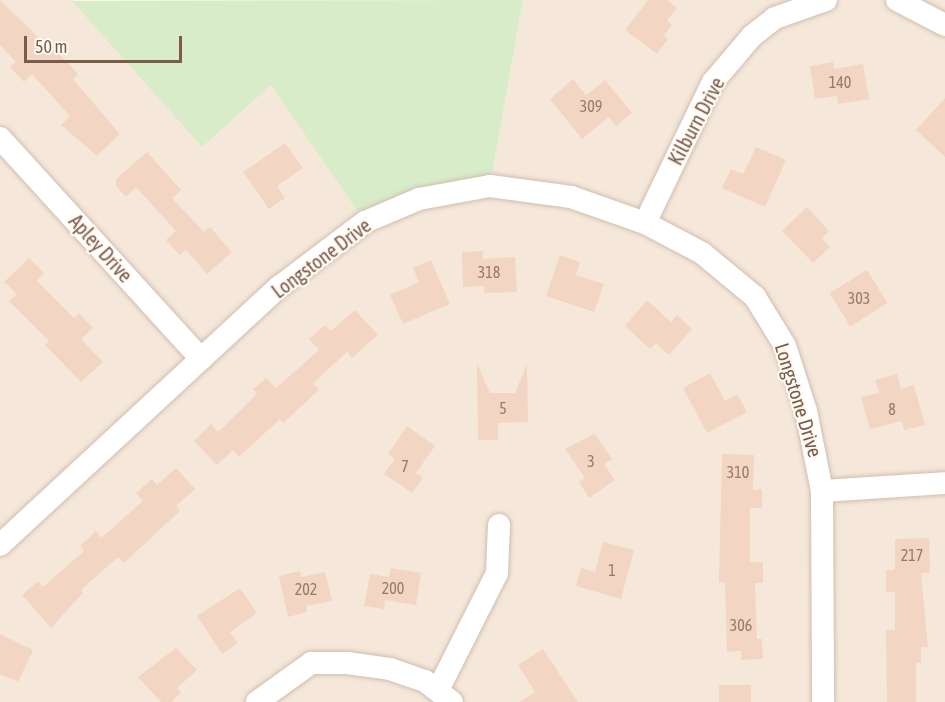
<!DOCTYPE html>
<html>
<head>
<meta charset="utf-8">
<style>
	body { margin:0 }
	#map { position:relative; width:945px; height:702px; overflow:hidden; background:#fdf6ec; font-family:"Asap Condensed",sans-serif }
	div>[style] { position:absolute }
	.residential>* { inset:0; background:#f5e8da }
	.green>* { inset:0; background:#d8ecc9 }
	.building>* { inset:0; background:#f3d5c3; transform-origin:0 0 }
	.roads { filter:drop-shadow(0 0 2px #d1beb0) drop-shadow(0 0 2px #d1beb0) }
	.street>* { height:22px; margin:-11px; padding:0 11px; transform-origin:11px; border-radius:11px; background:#fff }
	span { translate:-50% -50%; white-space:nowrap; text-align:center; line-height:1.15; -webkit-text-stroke:4.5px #fffaf3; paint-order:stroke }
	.number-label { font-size:16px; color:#987a6a }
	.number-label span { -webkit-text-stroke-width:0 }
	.street-label { font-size:20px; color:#7a5c4d }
	.scale { position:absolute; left:24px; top:36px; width:158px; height:27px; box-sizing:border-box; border:3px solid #7a5c4d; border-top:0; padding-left:8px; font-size:18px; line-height:21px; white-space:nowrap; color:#7a5c4d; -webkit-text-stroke:4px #fffaf3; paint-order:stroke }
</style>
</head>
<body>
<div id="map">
	<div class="residential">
		<div style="clip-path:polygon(0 0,73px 0,202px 147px,271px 84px,490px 186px,523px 0,945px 0,945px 702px,0 702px)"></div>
	</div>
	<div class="green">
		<div style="clip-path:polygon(523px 0,490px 186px,365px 222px,271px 85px,202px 147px,72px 1px)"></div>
	</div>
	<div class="building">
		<div style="clip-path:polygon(0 0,41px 40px,44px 37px,78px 74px,73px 79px,120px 134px,97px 156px,61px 125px,70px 116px,32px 74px,24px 82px,10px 67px,16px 62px,0 45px)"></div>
		<div style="clip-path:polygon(648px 0,667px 0,677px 8px,667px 21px,672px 25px,664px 36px,668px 39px,657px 54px,625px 30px)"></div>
		<div style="clip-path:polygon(833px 62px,834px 69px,863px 64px,869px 99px,838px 104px,837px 96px,815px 99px,810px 66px)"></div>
		<div style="clip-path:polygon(573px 79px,586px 95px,605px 80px,632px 113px,616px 126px,609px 117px,582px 139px,550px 99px)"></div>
		<div style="clip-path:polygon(945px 98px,945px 157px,916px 130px)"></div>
		<div style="clip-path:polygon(285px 143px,303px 168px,277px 186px,285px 198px,269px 209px,243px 172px)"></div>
		<div style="clip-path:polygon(756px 147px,786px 160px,765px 207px,722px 188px,731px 169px,743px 174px)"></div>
		<div style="clip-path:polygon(147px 152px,181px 190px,172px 198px,204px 232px,210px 227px,232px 252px,207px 274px,186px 250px,180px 255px,166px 240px,176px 231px,136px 187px,126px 197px,116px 186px,116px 179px)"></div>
		<div style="clip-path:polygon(807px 207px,829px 231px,822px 238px,830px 247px,813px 263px,782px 231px)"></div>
		<div style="clip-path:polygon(483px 251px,483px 259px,515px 257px,517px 292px,484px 293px,484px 286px,463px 287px,462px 252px)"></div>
		<div style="clip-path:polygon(560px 255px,580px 262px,576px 275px,604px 284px,594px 312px,546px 296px)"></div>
		<div style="clip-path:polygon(29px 258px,44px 273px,37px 281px,74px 318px,79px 313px,93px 328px,81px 339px,103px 362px,81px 382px,45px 345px,49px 341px,9px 301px,17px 294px,4px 282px)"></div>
		<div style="clip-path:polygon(431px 260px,450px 304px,403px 324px,390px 295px,419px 282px,413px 268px)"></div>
		<div style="left:867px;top:270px;width:39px;height:44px;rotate:58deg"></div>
		<div style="clip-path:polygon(647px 300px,671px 322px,677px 315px,692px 329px,669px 355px,656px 343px,650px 349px,625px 326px)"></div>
		<div style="clip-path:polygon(355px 310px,378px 335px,352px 358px,347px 352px,313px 383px,319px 390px,283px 423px,280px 419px,239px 457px,233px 450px,217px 465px,194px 441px,211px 424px,218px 432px,257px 394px,253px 389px,266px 378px,276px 388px,319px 350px,309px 339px,325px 325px,331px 331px)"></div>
		<div style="clip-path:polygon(477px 364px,490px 393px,515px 393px,527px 364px,528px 422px,498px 423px,498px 440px,478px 440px)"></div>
		<div style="clip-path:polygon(710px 373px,725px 401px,737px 394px,747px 412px,707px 433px,683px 388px)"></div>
		<div style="clip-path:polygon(897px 374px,901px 389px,914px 385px,925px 425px,904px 430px,902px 421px,870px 429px,861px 397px,879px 393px,875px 380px)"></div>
		<div style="clip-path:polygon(407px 426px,435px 446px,416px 473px,423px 478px,412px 493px,384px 474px,395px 459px,388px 454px)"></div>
		<div style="clip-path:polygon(595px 434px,612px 459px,604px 464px,615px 480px,589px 498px,579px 482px,585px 478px,565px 449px)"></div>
		<div style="clip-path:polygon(722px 454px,754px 455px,753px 490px,762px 489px,762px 508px,750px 508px,750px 562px,763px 562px,763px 583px,755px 583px,757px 639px,762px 639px,763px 659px,741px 660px,741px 651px,727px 652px,725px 583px,719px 582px)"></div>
		<div style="clip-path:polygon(176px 468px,195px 489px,176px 506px,180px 511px,124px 563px,118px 557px,81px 590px,83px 593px,51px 628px,22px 595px,38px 581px,43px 587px,84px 551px,80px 546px,96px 531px,101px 538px,143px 501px,136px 493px,152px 479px,157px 485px)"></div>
		<div style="clip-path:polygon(929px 538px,930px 573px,921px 573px,928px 647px,921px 647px,921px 663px,916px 663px,916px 702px,887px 702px,886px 630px,895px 630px,895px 592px,886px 592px,886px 570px,895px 570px,895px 539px)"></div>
		<div style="clip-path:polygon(603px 542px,634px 550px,621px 599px,576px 586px,581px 568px,595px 572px)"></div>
		<div style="clip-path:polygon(391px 568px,421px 573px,416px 605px,385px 600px,384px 609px,364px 606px,370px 574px,389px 577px)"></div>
		<div style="clip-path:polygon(300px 571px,301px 577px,325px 572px,332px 601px,306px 606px,307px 612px,288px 617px,279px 576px)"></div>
		<div style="clip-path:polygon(240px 588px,257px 613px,230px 632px,238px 643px,222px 654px,197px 616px)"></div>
		<div style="clip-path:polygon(0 634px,33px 650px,18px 682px,0 674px)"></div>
		<div style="clip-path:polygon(176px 648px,197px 670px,177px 688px,181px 693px,171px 702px,161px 702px,138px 677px)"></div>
		<div style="clip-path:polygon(543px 649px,578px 702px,520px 702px,535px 692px,518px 665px)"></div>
		<div style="left:719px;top:685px;width:32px;height:17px"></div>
	</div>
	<div class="roads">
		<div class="street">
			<div style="left:897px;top:0;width:54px;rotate:27.5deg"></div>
			<div style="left:0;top:138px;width:299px;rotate:47.7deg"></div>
			<div style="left:645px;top:223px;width:157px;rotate:-64.3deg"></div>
			<div style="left:713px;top:82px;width:60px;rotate:-49.7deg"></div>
			<div style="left:752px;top:36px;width:29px;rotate:-38deg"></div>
			<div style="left:775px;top:18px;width:54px;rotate:-19.4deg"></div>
			<div style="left:822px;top:491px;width:123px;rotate:-3.7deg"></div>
			<div style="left:0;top:545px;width:380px;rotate:-42.8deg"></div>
			<div style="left:279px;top:287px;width:108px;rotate:-37.1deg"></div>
			<div style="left:365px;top:222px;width:59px;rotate:-23.1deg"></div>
			<div style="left:419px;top:199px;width:72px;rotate:-10.4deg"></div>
			<div style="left:490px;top:186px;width:82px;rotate:7.7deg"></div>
			<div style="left:571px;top:197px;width:78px;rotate:19.4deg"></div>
			<div style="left:645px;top:223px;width:64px;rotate:27.8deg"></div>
			<div style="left:702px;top:253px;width:69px;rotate:39.7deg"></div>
			<div style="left:755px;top:297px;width:57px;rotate:58.5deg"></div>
			<div style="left:785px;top:346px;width:68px;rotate:72.1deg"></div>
			<div style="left:806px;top:411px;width:82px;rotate:78.7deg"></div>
			<div style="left:822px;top:491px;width:211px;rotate:89.7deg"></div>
			<div style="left:438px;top:690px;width:131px;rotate:-63.2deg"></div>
			<div style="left:497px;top:573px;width:48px;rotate:-87.6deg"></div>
			<div style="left:257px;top:702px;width:67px;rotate:-35.8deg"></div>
			<div style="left:311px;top:663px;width:36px"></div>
			<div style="left:347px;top:663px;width:43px;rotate:7.9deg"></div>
			<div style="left:390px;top:669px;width:37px;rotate:19deg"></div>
			<div style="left:425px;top:681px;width:34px;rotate:38deg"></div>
		</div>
	</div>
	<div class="number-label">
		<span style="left:840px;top:82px">140</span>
		<span style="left:591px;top:106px">309</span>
		<span style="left:489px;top:272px">318</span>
		<span style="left:859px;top:298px">303</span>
		<span style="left:503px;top:408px">5</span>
		<span style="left:892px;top:409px">8</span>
		<span style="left:591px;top:461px">3</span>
		<span style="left:405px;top:466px">7</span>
		<span style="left:738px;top:472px">310</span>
		<span style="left:912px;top:555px">217</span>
		<span style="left:612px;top:570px">1</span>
		<span style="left:393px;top:588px">200</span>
		<span style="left:306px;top:589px">202</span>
		<span style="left:741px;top:625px">306</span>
	</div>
	<div class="street-label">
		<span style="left:696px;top:121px;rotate:-62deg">Kilburn Drive</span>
		<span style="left:101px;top:248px;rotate:48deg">Apley Drive</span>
		<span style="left:321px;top:258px;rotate:-37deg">Longstone Drive</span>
		<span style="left:799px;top:400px;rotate:73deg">Longstone Drive</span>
	</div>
	<div class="scale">50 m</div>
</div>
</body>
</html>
